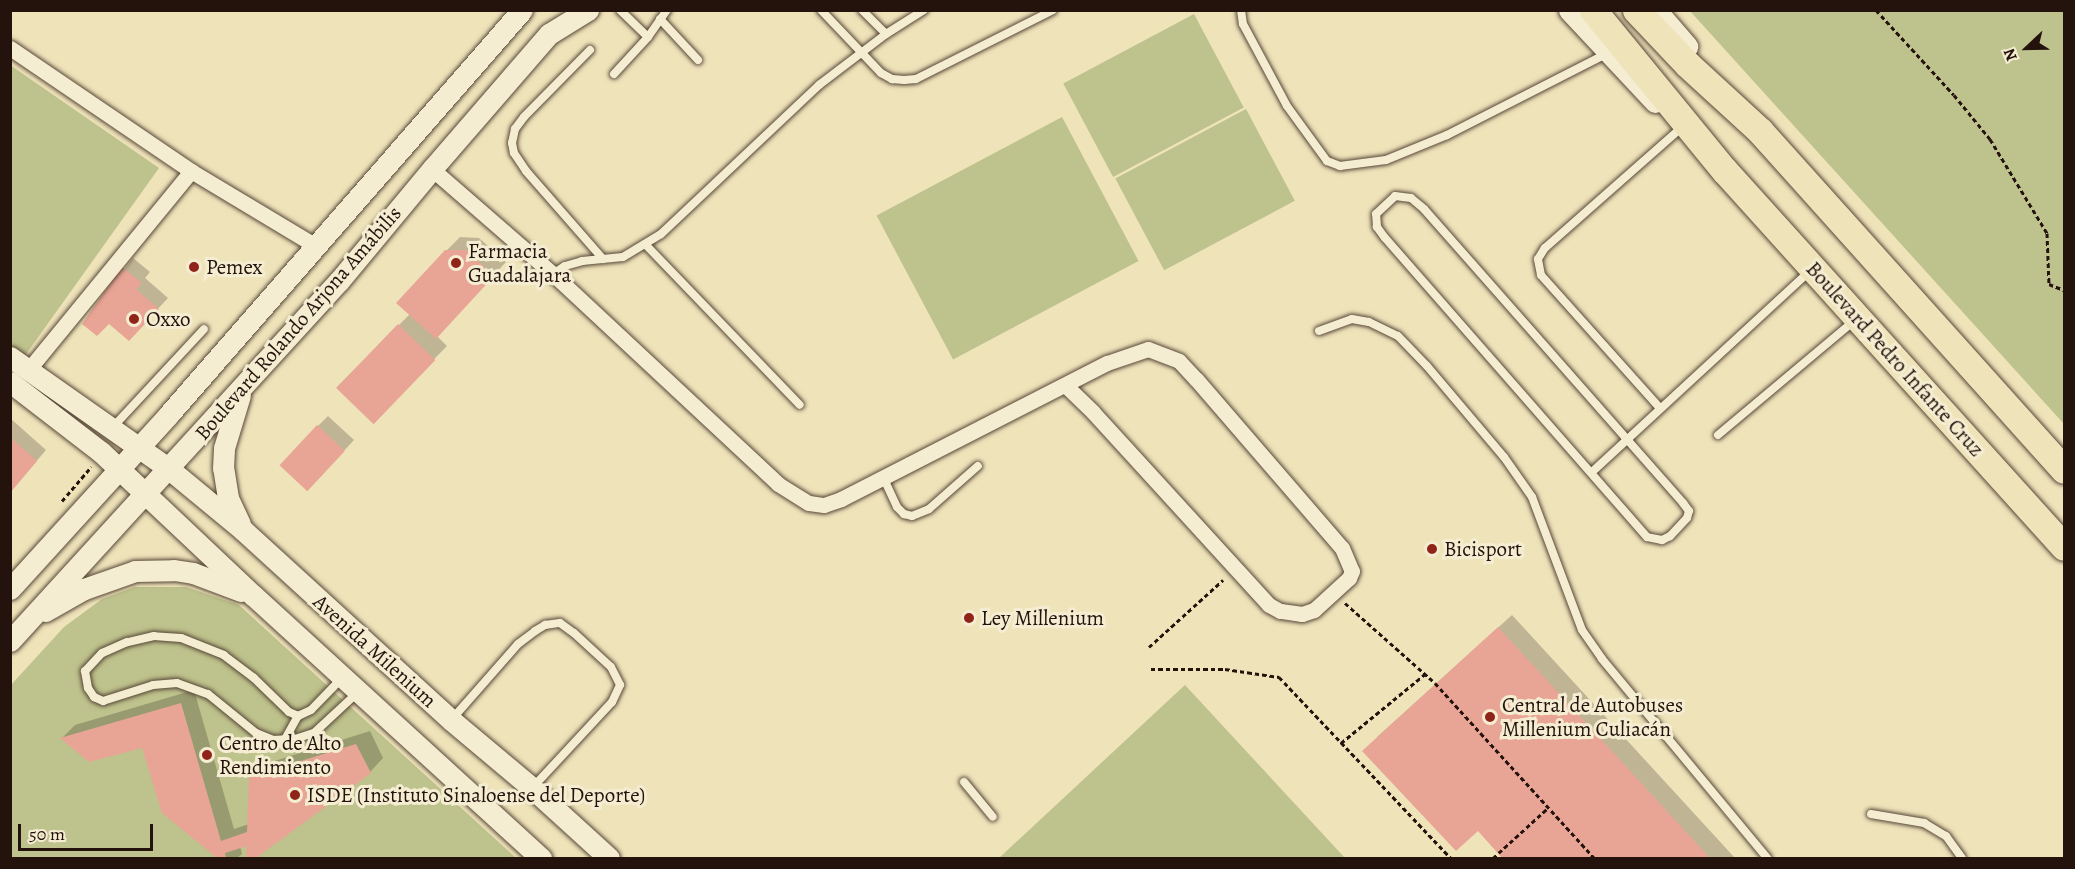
<!DOCTYPE html>
<html>
<head>
<meta charset="utf-8">
<style>
	body { margin:0 }
	#map { position:relative; width:2075px; height:869px; overflow:hidden; background:#efe3ba; font-family:Alegreya,serif }
	div>[style] { position:absolute }
	.green>* { inset:0; background:#bec28c; transform-origin:0 0 }
	.shadow>* { inset:0; background:#0003 }
	.building>* { inset:0; background:#e8a595; transform-origin:0 0 }
	.path>* { height:3px; margin-top:-1.5px; transform-origin:0; background:repeating-linear-gradient(90deg,#24130c 0 4.5px,transparent 0 7.5px) }
	.roads { filter:drop-shadow(0 0 2px #574738) drop-shadow(0 0 2px #574738) }
	.lane>* { height:8px; margin:-4px; padding:0 4px; transform-origin:4px; border-radius:4px; background:#f5edd2 }
	.street>* { height:15px; margin:-7.5px; padding:0 7.5px; transform-origin:7.5px; border-radius:7.5px; background:#f5edd2 }
	.secondary>* { height:21px; margin:-10.5px; padding:0 10.5px; transform-origin:10.5px; border-radius:10.5px; background:#f5edd2 }
	.highway>* { height:27px; margin:-13.5px; padding:0 13.5px; transform-origin:13.5px; border-radius:13.5px; background:#efe3ba }
	.dots>* { width:16px; height:16px; translate:-50% -50%; box-sizing:border-box; border:3px solid #f5edd2; border-radius:50% }
	span { translate:-50% -50%; white-space:nowrap; text-align:center; line-height:1.15; -webkit-text-stroke:6px #f5edd2; paint-order:stroke }
	.poi-label { font-size:21px; color:#24130c }
	.left { translate:0 -50%; text-align:left }
	.street-label { font-size:21px; color:#24130c }
	.frame { position:absolute; inset:0; border:12px solid #24130c; pointer-events:none }
	.north { position:absolute; left:1997px; top:18px; width:60px; height:60px; -webkit-text-stroke:4px #f5edd2; paint-order:stroke; rotate:248deg; font-size:16px; font-weight:700; line-height:24px; text-align:center; color:#24130c }
	.north::after { content:''; display:block; margin:auto; width:21px; height:27px; background:#24130c; clip-path:polygon(50% 0,100% 100%,50% 72%,0 100%) }
	.scale { position:absolute; left:18px; top:824px; width:135px; height:27px; box-sizing:border-box; border:3px solid #24130c; border-top:0; padding-left:8px; font-size:18px; line-height:21px; white-space:nowrap; color:#24130c; -webkit-text-stroke:4px #f5edd2; paint-order:stroke }
</style>
</head>
<body>
<div id="map">
	<div class="green">
		<div style="clip-path:polygon(1690px 11px,2064px 11px,2064px 424px)"></div>
		<div style="left:1194px;top:14px;width:106px;height:148px;rotate:62deg"></div>
		<div style="clip-path:polygon(10px 65px,159px 168px,24px 357px,10px 347px)"></div>
		<div style="left:1246px;top:109px;width:104px;height:148px;rotate:62deg"></div>
		<div style="left:1062px;top:117px;width:163px;height:210px;rotate:62deg"></div>
		<div style="clip-path:polygon(135px 587px,186px 587px,239px 605px,516px 858px,11px 858px,10px 686px,64px 627px,102px 599px)"></div>
		<div style="clip-path:polygon(1185px 685px,1345px 858px,999px 858px)"></div>
	</div>
	<div class="shadow">
		<div style="clip-path:polygon(460px 237px,479px 238px,506px 262px,437px 336px,447px 346px,374px 420px,337px 387px,410px 314px,446px 251px)"></div>
		<div style="clip-path:polygon(133px 258px,150px 272px,145px 278px,168px 298px,139px 329px,109px 322px,84px 323px)"></div>
		<div style="clip-path:polygon(328px 416px,354px 440px,318px 479px,318px 426px)"></div>
		<div style="clip-path:polygon(10px 418px,46px 450px,10px 492px)"></div>
		<div style="clip-path:polygon(1512px 615px,1735px 858px,1504px 858px,1478px 829px,1377px 737px)"></div>
		<div style="clip-path:polygon(194px 690px,234px 829px,249px 824px,251px 778px,265px 764px,370px 731px,383px 758px,370px 772px,253px 858px,248px 858px,248px 843px,240px 846px,242px 854px,237px 858px,220px 858px,163px 812px,143px 746px,62px 738px,75px 725px)"></div>
	</div>
	<div class="building">
		<div style="clip-path:polygon(445px 250px,466px 250px,494px 276px,436px 339px,396px 303px)"></div>
		<div style="clip-path:polygon(122px 267px,142px 283px,136px 289px,159px 309px,129px 341px,109px 324px,97px 336px,82px 324px)"></div>
		<div style="left:398px;top:324px;width:52px;height:89px;rotate:44deg"></div>
		<div style="left:317px;top:425px;width:38px;height:55px;rotate:43deg"></div>
		<div style="clip-path:polygon(10px 437px,37px 461px,10px 493px)"></div>
		<div style="clip-path:polygon(1498px 627px,1710px 858px,1502px 858px,1478px 831px,1456px 851px,1362px 751px)"></div>
		<div style="clip-path:polygon(181px 703px,221px 841px,247px 832px,249px 777px,356px 744px,371px 773px,256px 858px,246px 858px,247px 846px,225px 853px,226px 858px,217px 858px,162px 813px,142px 748px,89px 762px,60px 738px)"></div>
	</div>
	<div class="path">
		<div style="left:1876px;top:10px;width:115px;rotate:47.5deg"></div>
		<div style="left:1954px;top:95px;width:57px;rotate:50.7deg"></div>
		<div style="left:1990px;top:139px;width:110px;rotate:58.8deg"></div>
		<div style="left:2047px;top:233px;width:51px;rotate:87.8deg"></div>
		<div style="left:2049px;top:284px;width:16px;rotate:22deg"></div>
		<div style="left:62px;top:501px;width:45px;rotate:-49.5deg"></div>
		<div style="left:1345px;top:603px;width:120px;rotate:41.6deg"></div>
		<div style="left:1435px;top:683px;width:236px;rotate:47.7deg"></div>
		<div style="left:1149px;top:647px;width:100px;rotate:-42.2deg"></div>
		<div style="left:1151px;top:669px;width:74px"></div>
		<div style="left:1225px;top:669px;width:55px;rotate:8.4deg"></div>
		<div style="left:1279px;top:677px;width:250px;rotate:46.5deg"></div>
		<div style="left:1341px;top:743px;width:109px;rotate:-39.4deg"></div>
		<div style="left:1493px;top:858px;width:74px;rotate:-42.3deg"></div>
	</div>
	<div class="roads">
		<div class="lane">
			<div style="left:620px;top:10px;width:39px;rotate:44deg"></div>
			<div style="left:821px;top:10px;width:87px;rotate:46.4deg"></div>
			<div style="left:881px;top:73px;width:13px;rotate:29deg"></div>
			<div style="left:892px;top:79px;width:12px;rotate:5deg"></div>
			<div style="left:904px;top:80px;width:12px;rotate:-5deg"></div>
			<div style="left:916px;top:79px;width:153px;rotate:-26.7deg"></div>
			<div style="left:862px;top:10px;width:34px;rotate:45deg"></div>
			<div style="left:1241px;top:10px;width:14px;rotate:82deg"></div>
			<div style="left:1243px;top:24px;width:93px;rotate:61.8deg"></div>
			<div style="left:1287px;top:106px;width:68px;rotate:54deg"></div>
			<div style="left:1327px;top:161px;width:14px;rotate:21deg"></div>
			<div style="left:1340px;top:166px;width:46px;rotate:-7.4deg"></div>
			<div style="left:1386px;top:160px;width:66px;rotate:-22.3deg"></div>
			<div style="left:1447px;top:135px;width:178px;rotate:-27deg"></div>
			<div style="left:660px;top:19px;width:56px;rotate:47.2deg"></div>
			<div style="left:590px;top:50px;width:94px;rotate:134.6deg"></div>
			<div style="left:524px;top:117px;width:15px;rotate:127deg"></div>
			<div style="left:515px;top:129px;width:14px;rotate:102deg"></div>
			<div style="left:512px;top:143px;width:10px;rotate:79deg"></div>
			<div style="left:514px;top:153px;width:22px;rotate:56deg"></div>
			<div style="left:526px;top:171px;width:117px;rotate:48.8deg"></div>
			<div style="left:614px;top:74px;width:50px;rotate:-47.4deg"></div>
			<div style="left:648px;top:37px;width:33px;rotate:-55deg"></div>
			<div style="left:1395px;top:196px;width:16px;rotate:7deg"></div>
			<div style="left:1411px;top:198px;width:17px;rotate:40deg"></div>
			<div style="left:1424px;top:209px;width:392px;rotate:48.6deg"></div>
			<div style="left:1683px;top:503px;width:10px;rotate:53deg"></div>
			<div style="left:1689px;top:511px;width:7px;rotate:106deg"></div>
			<div style="left:1687px;top:518px;width:25px;rotate:133deg"></div>
			<div style="left:1670px;top:536px;width:9px;rotate:153deg"></div>
			<div style="left:1662px;top:540px;width:15px;rotate:-169deg"></div>
			<div style="left:1647px;top:537px;width:398px;rotate:-131.2deg"></div>
			<div style="left:1385px;top:238px;width:14px;rotate:-126deg"></div>
			<div style="left:1377px;top:227px;width:13px;rotate:-94deg"></div>
			<div style="left:1376px;top:214px;width:26px;rotate:-43deg"></div>
			<div style="left:645px;top:244px;width:223px;rotate:46.1deg"></div>
			<div style="left:553px;top:274px;width:14px;rotate:-34deg"></div>
			<div style="left:565px;top:266px;width:18px;rotate:-16deg"></div>
			<div style="left:582px;top:261px;width:41px;rotate:-5.6deg"></div>
			<div style="left:623px;top:257px;width:44px;rotate:-31.2deg"></div>
			<div style="left:661px;top:234px;width:217px;rotate:-43.3deg"></div>
			<div style="left:819px;top:85px;width:84px;rotate:-37.3deg"></div>
			<div style="left:886px;top:34px;width:45px;rotate:-32.3deg"></div>
			<div style="left:1319px;top:331px;width:35px;rotate:-20deg"></div>
			<div style="left:1352px;top:319px;width:17px;rotate:10deg"></div>
			<div style="left:1369px;top:322px;width:32px;rotate:26deg"></div>
			<div style="left:1398px;top:336px;width:42px;rotate:46deg"></div>
			<div style="left:1427px;top:366px;width:119px;rotate:49.8deg"></div>
			<div style="left:1504px;top:457px;width:49px;rotate:55deg"></div>
			<div style="left:1532px;top:497px;width:142px;rotate:69.4deg"></div>
			<div style="left:1582px;top:630px;width:35px;rotate:55deg"></div>
			<div style="left:1602px;top:659px;width:259px;rotate:50.3deg"></div>
			<div style="left:1659px;top:407px;width:177px;rotate:-131.8deg"></div>
			<div style="left:1541px;top:275px;width:16px;rotate:-101deg"></div>
			<div style="left:1538px;top:259px;width:13px;rotate:-58deg"></div>
			<div style="left:1545px;top:248px;width:181px;rotate:-41.4deg"></div>
			<div style="left:112px;top:428px;width:135px;rotate:-47.1deg"></div>
			<div style="left:1718px;top:435px;width:179px;rotate:-40deg"></div>
			<div style="left:1592px;top:472px;width:295px;rotate:-42.7deg"></div>
			<div style="left:884px;top:479px;width:31px;rotate:65deg"></div>
			<div style="left:897px;top:507px;width:10px;rotate:45deg"></div>
			<div style="left:904px;top:514px;width:8px;rotate:14deg"></div>
			<div style="left:912px;top:516px;width:18px;rotate:-22deg"></div>
			<div style="left:929px;top:509px;width:65px;rotate:-41.3deg"></div>
			<div style="left:298px;top:716px;width:10px;rotate:-156deg"></div>
			<div style="left:289px;top:712px;width:49px;rotate:-135.8deg"></div>
			<div style="left:254px;top:678px;width:38px;rotate:-143deg"></div>
			<div style="left:224px;top:655px;width:46px;rotate:-158.4deg"></div>
			<div style="left:181px;top:638px;width:27px;rotate:-176deg"></div>
			<div style="left:154px;top:636px;width:28px;rotate:167deg"></div>
			<div style="left:127px;top:642px;width:27px;rotate:156deg"></div>
			<div style="left:102px;top:653px;width:25px;rotate:133deg"></div>
			<div style="left:85px;top:671px;width:17px;rotate:80deg"></div>
			<div style="left:88px;top:688px;width:11px;rotate:56deg"></div>
			<div style="left:94px;top:697px;width:10px;rotate:24deg"></div>
			<div style="left:103px;top:701px;width:52px;rotate:-17.7deg"></div>
			<div style="left:153px;top:685px;width:24px;rotate:-5deg"></div>
			<div style="left:177px;top:683px;width:33px;rotate:20deg"></div>
			<div style="left:208px;top:694px;width:62px;rotate:39.1deg"></div>
			<div style="left:256px;top:733px;width:18px;rotate:22deg"></div>
			<div style="left:273px;top:740px;width:22px;rotate:-3deg"></div>
			<div style="left:295px;top:739px;width:20px;rotate:-18deg"></div>
			<div style="left:314px;top:733px;width:59px;rotate:-42.9deg"></div>
			<div style="left:453px;top:718px;width:98px;rotate:-48.7deg"></div>
			<div style="left:518px;top:644px;width:21px;rotate:-37deg"></div>
			<div style="left:535px;top:631px;width:12px;rotate:-31deg"></div>
			<div style="left:545px;top:625px;width:15px;rotate:-8deg"></div>
			<div style="left:560px;top:623px;width:17px;rotate:36deg"></div>
			<div style="left:574px;top:633px;width:50px;rotate:42.6deg"></div>
			<div style="left:611px;top:667px;width:20px;rotate:63deg"></div>
			<div style="left:620px;top:685px;width:19px;rotate:115deg"></div>
			<div style="left:612px;top:702px;width:116px;rotate:132.9deg"></div>
			<div style="left:284px;top:741px;width:29px;rotate:-61deg"></div>
			<div style="left:298px;top:716px;width:14px;rotate:-25deg"></div>
			<div style="left:311px;top:710px;width:43px;rotate:-45.9deg"></div>
			<div style="left:964px;top:782px;width:45px;rotate:50.4deg"></div>
			<div style="left:1871px;top:814px;width:54px;rotate:9.6deg"></div>
			<div style="left:1924px;top:823px;width:26px;rotate:31deg"></div>
			<div style="left:1946px;top:836px;width:27px;rotate:54deg"></div>
		</div>
		<div class="street">
			<div style="left:10px;top:48px;width:219px;rotate:34.2deg"></div>
			<div style="left:191px;top:171px;width:144px;rotate:31deg"></div>
			<div style="left:432px;top:169px;width:160px;rotate:41deg"></div>
			<div style="left:553px;top:274px;width:308px;rotate:43deg"></div>
			<div style="left:778px;top:484px;width:36px;rotate:32deg"></div>
			<div style="left:809px;top:503px;width:15px;rotate:8deg"></div>
			<div style="left:824px;top:505px;width:18px;rotate:-19deg"></div>
			<div style="left:841px;top:499px;width:299px;rotate:-27.1deg"></div>
			<div style="left:1107px;top:363px;width:43px;rotate:-18.9deg"></div>
			<div style="left:1148px;top:349px;width:33px;rotate:21deg"></div>
			<div style="left:1179px;top:361px;width:25px;rotate:47deg"></div>
			<div style="left:1196px;top:379px;width:223px;rotate:49.2deg"></div>
			<div style="left:1342px;top:548px;width:25px;rotate:67deg"></div>
			<div style="left:1352px;top:571px;width:8px;rotate:113deg"></div>
			<div style="left:1349px;top:578px;width:47px;rotate:137.6deg"></div>
			<div style="left:1314px;top:610px;width:13px;rotate:162deg"></div>
			<div style="left:1302px;top:614px;width:22px;rotate:-172deg"></div>
			<div style="left:1280px;top:611px;width:13px;rotate:-151deg"></div>
			<div style="left:1269px;top:605px;width:261px;rotate:-132.4deg"></div>
			<div style="left:1093px;top:412px;width:39px;rotate:-136deg"></div>
			<div style="left:29px;top:369px;width:256px;rotate:-50.7deg"></div>
		</div>
		<div class="secondary">
			<div style="left:1569px;top:10px;width:126px;rotate:46.9deg"></div>
			<div style="left:1656px;top:10px;width:48px;rotate:49.3deg"></div>
			<div style="left:10px;top:357px;width:193px;rotate:35.1deg"></div>
			<div style="left:168px;top:468px;width:97px;rotate:39.6deg"></div>
			<div style="left:243px;top:530px;width:282px;rotate:42.4deg"></div>
			<div style="left:451px;top:720px;width:106px;rotate:40deg"></div>
			<div style="left:532px;top:788px;width:104px;rotate:42.3deg"></div>
			<div style="left:10px;top:382px;width:115px;rotate:37.6deg"></div>
			<div style="left:101px;top:452px;width:210px;rotate:43.3deg"></div>
			<div style="left:254px;top:596px;width:389px;rotate:42.4deg"></div>
			<div style="left:240px;top:524px;width:29px;rotate:-115deg"></div>
			<div style="left:228px;top:498px;width:30px;rotate:-99deg"></div>
			<div style="left:223px;top:468px;width:20px;rotate:-87deg"></div>
			<div style="left:224px;top:448px;width:55px;rotate:-73.2deg"></div>
			<div style="left:10px;top:589px;width:236px;rotate:-47.7deg"></div>
			<div style="left:169px;top:414px;width:536px;rotate:-48.85deg"></div>
			<div style="left:45px;top:611px;width:45px;rotate:-29.4deg"></div>
			<div style="left:84px;top:589px;width:54px;rotate:-19.4deg"></div>
			<div style="left:135px;top:571px;width:39px;rotate:-1deg"></div>
			<div style="left:174px;top:570px;width:19px;rotate:9deg"></div>
			<div style="left:193px;top:573px;width:51px;rotate:20.6deg"></div>
			<div style="left:10px;top:641px;width:488px;rotate:-47.6deg"></div>
			<div style="left:339px;top:281px;width:146px;rotate:-50.3deg"></div>
			<div style="left:432px;top:169px;width:179px;rotate:-49.1deg"></div>
			<div style="left:549px;top:34px;width:46px;rotate:-31.6deg"></div>
		</div>
		<div class="highway">
			<div style="left:1593px;top:10px;width:208px;rotate:50.7deg"></div>
			<div style="left:1725px;top:171px;width:506px;rotate:47.96deg"></div>
			<div style="left:1636px;top:10px;width:74px;rotate:46.6deg"></div>
			<div style="left:1687px;top:64px;width:99px;rotate:42.5deg"></div>
			<div style="left:1760px;top:131px;width:455px;rotate:48.1deg"></div>
		</div>
	</div>
	<div class="dots">
		<div style="left:456px;top:263px;background:#8f2418"></div>
		<div style="left:194px;top:267px;background:#8f2418"></div>
		<div style="left:134px;top:319px;background:#8f2418"></div>
		<div style="left:1432px;top:549px;background:#8f2418"></div>
		<div style="left:969px;top:618px;background:#8f2418"></div>
		<div style="left:1490px;top:717px;background:#8f2418"></div>
		<div style="left:207px;top:755px;background:#8f2418"></div>
		<div style="left:295px;top:795px;background:#8f2418"></div>
	</div>
	<div class="poi-label">
		<span class="left" style="left:468px;top:263px">Farmacia<br>Guadalajara</span>
		<span class="left" style="left:206px;top:267px">Pemex</span>
		<span class="left" style="left:146px;top:319px">Oxxo</span>
		<span class="left" style="left:1444px;top:549px">Bicisport</span>
		<span class="left" style="left:981px;top:618px">Ley Millenium</span>
		<span class="left" style="left:1502px;top:717px">Central de Autobuses<br>Millenium Culiacán</span>
		<span class="left" style="left:219px;top:755px">Centro de Alto<br>Rendimiento</span>
		<span class="left" style="left:307px;top:795px">ISDE (Instituto Sinaloense del Deporte)</span>
	</div>
	<div class="street-label">
		<span style="left:298px;top:323px;rotate:-49deg">Boulevard Rolando Arjona Amábilis</span>
		<span style="left:1895px;top:359px;rotate:48deg">Boulevard Pedro Infante Cruz</span>
		<span style="left:375px;top:651px;rotate:42deg">Avenida Milenium</span>
	</div>
	<div class="frame"></div>
	<div class="north">N</div>
	<div class="scale">50 m</div>
</div>
</body>
</html>
